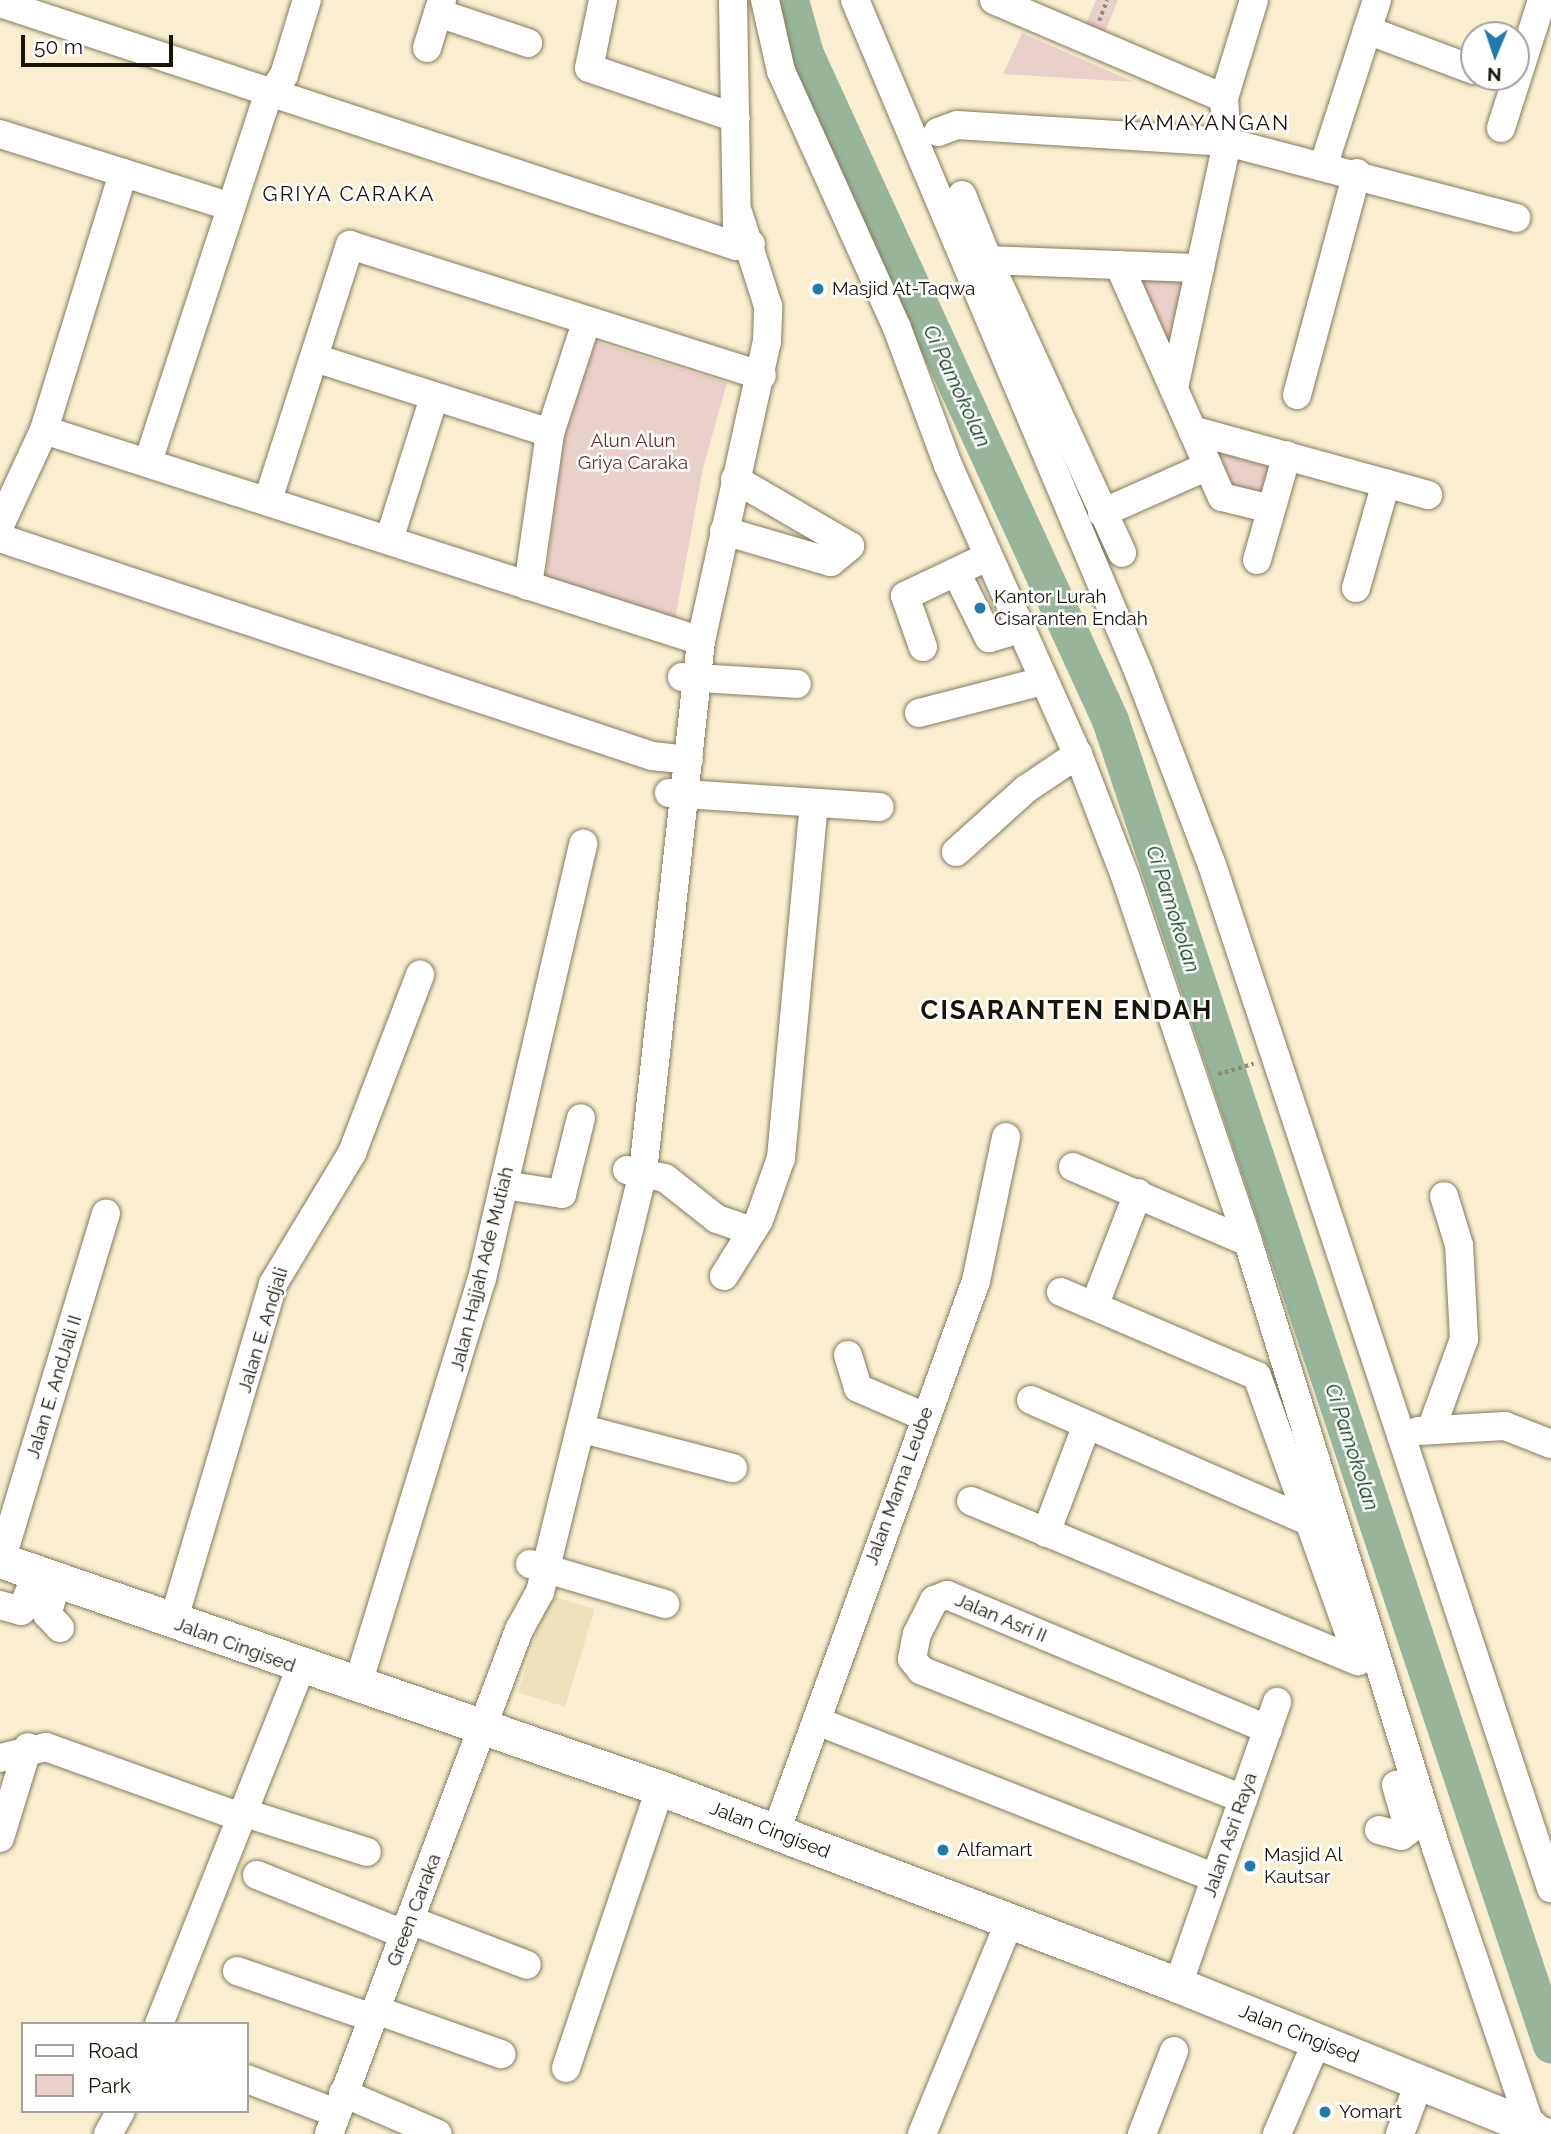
<!DOCTYPE html>
<html>
<head>
<meta charset="utf-8">
<style>
	body { margin:0 }
	#map { position:relative; width:1551px; height:2134px; overflow:hidden; background:#f9efd0; font-family:Raleway,sans-serif }
	div>[style] { position:absolute }
	.built>* { inset:0; background:#eee2bc; transform-origin:0 0 }
	.green>* { inset:0; background:#ead0ca }
	.river>* { height:37px; margin:-18.5px; padding:0 18.5px; transform-origin:18.5px; border-radius:18.5px; background:#98b59c }
	.path>* { height:3.5px; margin-top:-1.75px; transform-origin:0; background:repeating-linear-gradient(90deg,#908973 0 3.5px,transparent 0 7px) }
	.roads { filter:drop-shadow(0 0 2px #837a5e) drop-shadow(0 0 2px #837a5e) }
	.minor>* { height:28px; margin:-14px; padding:0 14px; transform-origin:14px; border-radius:14px; background:#fff }
	.major>* { height:35px; margin:-17.5px; padding:0 17.5px; transform-origin:17.5px; border-radius:17.5px; background:#fff }
	.dots>* { width:19px; height:19px; translate:-50% -50%; box-sizing:border-box; border:4px solid #fff; border-radius:50% }
	span { translate:-50% -50%; white-space:nowrap; text-align:center; line-height:1.15; -webkit-text-stroke:5px #fff; paint-order:stroke }
	.poi-label { font-size:19px; color:#181409 }
	.left { translate:0 -50%; text-align:left }
	.park-label { font-size:19px; color:#653226 }
	.street-label { font-size:19px; color:#181409 }
	.neighbourhood-label { font-size:21px; color:#181409; letter-spacing:2px }
	.water-label { font-size:21px; color:#053716; font-style:italic }
	.district-label { font-size:26px; color:#181409; font-weight:700; letter-spacing:2px }
	.legend { position:absolute; left:21px; top:2022px; width:228px; height:91px; box-sizing:border-box; background:#fff; border:2px solid #a3a19d; margin:0; padding:9px 12px; list-style:none; font-size:21px; color:#181409 }
	.legend li { display:flex; align-items:center; gap:14px; height:35px }
	.legend b { width:35px; border:2px solid #a3a19d }
	.north { position:absolute; left:1460px; top:21px; width:70px; height:70px; box-sizing:border-box; background:#fff; border:2px solid #a3a19d; border-radius:50%; rotate:182deg; font-size:19px; font-weight:700; line-height:28px; text-align:center; color:#181409 }
	.north::after { content:''; display:block; margin:auto; width:24px; height:32px; background:#207ba9; clip-path:polygon(50% 0,100% 100%,50% 72%,0 100%) }
	.scale { position:absolute; left:21px; top:35px; width:152px; height:32px; box-sizing:border-box; border:4px solid #181409; border-top:0; padding-left:9px; font-size:21px; line-height:24px; white-space:nowrap; color:#181409; -webkit-text-stroke:5px #fff; paint-order:stroke }
</style>
</head>
<body>
<div id="map">
	<div class="built">
		<div style="left:548px;top:1595px;width:49px;height:102px;rotate:17deg"></div>
	</div>
	<div class="green">
		<div style="clip-path:polygon(1096px 0,1118px 0,1102px 39px,1083px 31px)"></div>
		<div style="clip-path:polygon(1022px 33px,1134px 82px,1003px 74px)"></div>
		<div style="clip-path:polygon(1123px 268px,1196px 271px,1173px 380px)"></div>
		<div style="clip-path:polygon(596px 342px,727px 383px,703px 468px,675px 620px,546px 577px,564px 436px)"></div>
		<div style="clip-path:polygon(1196px 434px,1283px 457px,1270px 506px,1224px 495px)"></div>
	</div>
	<div class="river">
		<div style="left:790px;top:0;width:56px;rotate:74.5deg"></div>
		<div style="left:805px;top:54px;width:733px;rotate:65.39deg"></div>
		<div style="left:1110px;top:720px;width:1396px;rotate:71.59deg"></div>
	</div>
	<div class="path">
		<div style="left:1099px;top:21px;width:22px;rotate:-69deg"></div>
		<div style="left:1218px;top:1074px;width:37px;rotate:-16deg"></div>
	</div>
	<div class="roads">
		<div class="minor">
			<div style="left:603px;top:0;width:69px;rotate:101.6deg"></div>
			<div style="left:589px;top:68px;width:155px;rotate:18.8deg"></div>
			<div style="left:733px;top:0;width:232px;rotate:89deg"></div>
			<div style="left:765px;top:0;width:73px;rotate:77.3deg"></div>
			<div style="left:781px;top:71px;width:282px;rotate:65.7deg"></div>
			<div style="left:897px;top:328px;width:146px;rotate:69.6deg"></div>
			<div style="left:948px;top:465px;width:325px;rotate:65.9deg"></div>
			<div style="left:1081px;top:762px;width:122px;rotate:68.9deg"></div>
			<div style="left:1125px;top:876px;width:386px;rotate:71.4deg"></div>
			<div style="left:1248px;top:1242px;width:634px;rotate:72.76deg"></div>
			<div style="left:1436px;top:1848px;width:295px;rotate:71.2deg"></div>
			<div style="left:1531px;top:2127px;width:21px;rotate:19deg"></div>
			<div style="left:855px;top:0;width:730px;rotate:67.12deg"></div>
			<div style="left:1139px;top:673px;width:205px;rotate:69.2deg"></div>
			<div style="left:1212px;top:865px;width:1078px;rotate:71.67deg"></div>
			<div style="left:994px;top:0;width:250px;rotate:23.1deg"></div>
			<div style="left:0;top:3px;width:775px;rotate:18.27deg"></div>
			<div style="left:736px;top:246px;width:15px;rotate:-8deg"></div>
			<div style="left:438px;top:13px;width:95px;rotate:18.4deg"></div>
			<div style="left:1367px;top:30px;width:114px;rotate:20.5deg"></div>
			<div style="left:427px;top:48px;width:50px;rotate:-72.6deg"></div>
			<div style="left:1501px;top:128px;width:134px;rotate:-72.2deg"></div>
			<div style="left:938px;top:132px;width:20px;rotate:-20deg"></div>
			<div style="left:957px;top:125px;width:271px;rotate:3.6deg"></div>
			<div style="left:1227px;top:142px;width:299px;rotate:14.7deg"></div>
			<div style="left:0;top:134px;width:242px;rotate:17.5deg"></div>
			<div style="left:1324px;top:164px;width:172px;rotate:-72.1deg"></div>
			<div style="left:962px;top:195px;width:70px;rotate:68.2deg"></div>
			<div style="left:988px;top:260px;width:212px;rotate:2.2deg"></div>
			<div style="left:988px;top:260px;width:322px;rotate:65.4deg"></div>
			<div style="left:1119px;top:265px;width:220px;rotate:66.1deg"></div>
			<div style="left:315px;top:358px;width:247px;rotate:17.7deg"></div>
			<div style="left:1174px;top:388px;width:252px;rotate:-77.8deg"></div>
			<div style="left:1227px;top:142px;width:44px;rotate:-93.9deg"></div>
			<div style="left:1224px;top:98px;width:102px;rotate:-73deg"></div>
			<div style="left:1297px;top:395px;width:230px;rotate:-74.9deg"></div>
			<div style="left:44px;top:430px;width:690px;rotate:17.8deg"></div>
			<div style="left:1192px;top:430px;width:245px;rotate:15.4deg"></div>
			<div style="left:148px;top:462px;width:377px;rotate:-71.9deg"></div>
			<div style="left:265px;top:104px;width:35px;rotate:-57deg"></div>
			<div style="left:284px;top:75px;width:78px;rotate:-73deg"></div>
			<div style="left:268px;top:500px;width:268px;rotate:-72.2deg"></div>
			<div style="left:350px;top:245px;width:432px;rotate:17.6deg"></div>
			<div style="left:1102px;top:513px;width:116px;rotate:-23.9deg"></div>
			<div style="left:1208px;top:466px;width:34px;rotate:66deg"></div>
			<div style="left:1222px;top:497px;width:50px;rotate:13.8deg"></div>
			<div style="left:0;top:525px;width:105px;rotate:-65.1deg"></div>
			<div style="left:44px;top:430px;width:269px;rotate:-72.9deg"></div>
			<div style="left:724px;top:531px;width:111px;rotate:16.2deg"></div>
			<div style="left:831px;top:562px;width:25px;rotate:-40deg"></div>
			<div style="left:850px;top:546px;width:133px;rotate:-149.8deg"></div>
			<div style="left:0;top:538px;width:687px;rotate:18.49deg"></div>
			<div style="left:652px;top:756px;width:37px;rotate:6deg"></div>
			<div style="left:389px;top:540px;width:150px;rotate:-72.5deg"></div>
			<div style="left:1257px;top:560px;width:109px;rotate:-74.1deg"></div>
			<div style="left:956px;top:572px;width:74px;rotate:63.4deg"></div>
			<div style="left:989px;top:638px;width:32px;rotate:-16deg"></div>
			<div style="left:528px;top:586px;width:155px;rotate:-81.8deg"></div>
			<div style="left:550px;top:433px;width:116px;rotate:-71.9deg"></div>
			<div style="left:1356px;top:588px;width:109px;rotate:-74.1deg"></div>
			<div style="left:923px;top:647px;width:54px;rotate:-109.4deg"></div>
			<div style="left:905px;top:596px;width:91px;rotate:-25.4deg"></div>
			<div style="left:682px;top:677px;width:115px;rotate:3.5deg"></div>
			<div style="left:919px;top:713px;width:128px;rotate:-14.5deg"></div>
			<div style="left:669px;top:793px;width:211px;rotate:3.8deg"></div>
			<div style="left:956px;top:852px;width:94px;rotate:-42deg"></div>
			<div style="left:1026px;top:789px;width:63px;rotate:-33.9deg"></div>
			<div style="left:1073px;top:1167px;width:190px;rotate:23.2deg"></div>
			<div style="left:627px;top:1170px;width:39px;rotate:12deg"></div>
			<div style="left:665px;top:1178px;width:66px;rotate:38.3deg"></div>
			<div style="left:717px;top:1219px;width:37px;rotate:19deg"></div>
			<div style="left:504px;top:1185px;width:59px;rotate:8.8deg"></div>
			<div style="left:562px;top:1194px;width:78px;rotate:-76deg"></div>
			<div style="left:724px;top:1276px;width:66px;rotate:-58deg"></div>
			<div style="left:759px;top:1220px;width:66px;rotate:-70.5deg"></div>
			<div style="left:781px;top:1158px;width:355px;rotate:-84.7deg"></div>
			<div style="left:1061px;top:1292px;width:213px;rotate:23.2deg"></div>
			<div style="left:1257px;top:1376px;width:296px;rotate:70.3deg"></div>
			<div style="left:1095px;top:1304px;width:119px;rotate:-68.8deg"></div>
			<div style="left:848px;top:1355px;width:34px;rotate:73deg"></div>
			<div style="left:858px;top:1388px;width:71px;rotate:23.3deg"></div>
			<div style="left:1031px;top:1400px;width:307px;rotate:23.6deg"></div>
			<div style="left:1432px;top:1427px;width:94px;rotate:-70deg"></div>
			<div style="left:1464px;top:1339px;width:94px;rotate:-93deg"></div>
			<div style="left:1459px;top:1245px;width:51px;rotate:-107deg"></div>
			<div style="left:583px;top:1429px;width:155px;rotate:14.6deg"></div>
			<div style="left:1418px;top:1431px;width:87px;rotate:-3.3deg"></div>
			<div style="left:1505px;top:1426px;width:49px;rotate:21.4deg"></div>
			<div style="left:971px;top:1501px;width:419px;rotate:22.5deg"></div>
			<div style="left:1358px;top:1661px;width:13px;rotate:-29deg"></div>
			<div style="left:1046px;top:1533px;width:113px;rotate:-69.3deg"></div>
			<div style="left:1px;top:1561px;width:363px;rotate:-73.2deg"></div>
			<div style="left:530px;top:1564px;width:141px;rotate:16.5deg"></div>
			<div style="left:57px;top:1582px;width:34px;rotate:107deg"></div>
			<div style="left:47px;top:1614px;width:19px;rotate:47deg"></div>
			<div style="left:0;top:1605px;width:22px;rotate:16deg"></div>
			<div style="left:21px;top:1611px;width:40px;rotate:-66.6deg"></div>
			<div style="left:173px;top:1622px;width:352px;rotate:-73.5deg"></div>
			<div style="left:273px;top:1284px;width:153px;rotate:-58.9deg"></div>
			<div style="left:352px;top:1153px;width:191px;rotate:-69.1deg"></div>
			<div style="left:357px;top:1687px;width:427px;rotate:-73deg"></div>
			<div style="left:482px;top:1279px;width:447px;rotate:-76.9deg"></div>
			<div style="left:817px;top:1721px;width:428px;rotate:21.5deg"></div>
			<div style="left:0;top:1758px;width:47px;rotate:-13.4deg"></div>
			<div style="left:46px;top:1747px;width:206px;rotate:19.8deg"></div>
			<div style="left:1243px;top:1799px;width:347px;rotate:-158.2deg"></div>
			<div style="left:921px;top:1670px;width:14px;rotate:-129deg"></div>
			<div style="left:912px;top:1659px;width:25px;rotate:-79deg"></div>
			<div style="left:917px;top:1634px;width:38px;rotate:-63deg"></div>
			<div style="left:934px;top:1600px;width:14px;rotate:-21deg"></div>
			<div style="left:947px;top:1595px;width:348px;rotate:22.7deg"></div>
			<div style="left:242px;top:1812px;width:131px;rotate:17.7deg"></div>
			<div style="left:1379px;top:1830px;width:23px;rotate:15deg"></div>
			<div style="left:1401px;top:1836px;width:10px;rotate:-37deg"></div>
			<div style="left:1409px;top:1830px;width:47px;rotate:-106.1deg"></div>
			<div style="left:776px;top:1832px;width:586px;rotate:-70.05deg"></div>
			<div style="left:976px;top:1281px;width:147px;rotate:-78.2deg"></div>
			<div style="left:0;top:1838px;width:95px;rotate:-72.9deg"></div>
			<div style="left:257px;top:1875px;width:158px;rotate:21.9deg"></div>
			<div style="left:410px;top:1920px;width:125px;rotate:21deg"></div>
			<div style="left:237px;top:1971px;width:144px;rotate:19.1deg"></div>
			<div style="left:1178px;top:1985px;width:300px;rotate:-70.7deg"></div>
			<div style="left:376px;top:2010px;width:133px;rotate:19.4deg"></div>
			<div style="left:159px;top:2024px;width:383px;rotate:-68.3deg"></div>
			<div style="left:566px;top:2068px;width:295px;rotate:-71.4deg"></div>
			<div style="left:247px;top:2079px;width:95px;rotate:20.9deg"></div>
			<div style="left:343px;top:2093px;width:103px;rotate:23.3deg"></div>
			<div style="left:108px;top:2134px;width:26px;rotate:-61deg"></div>
			<div style="left:329px;top:2134px;width:539px;rotate:-69.34deg"></div>
			<div style="left:519px;top:1630px;width:43px;rotate:-61.1deg"></div>
			<div style="left:540px;top:1592px;width:432px;rotate:-76.2deg"></div>
			<div style="left:643px;top:1172px;width:534px;rotate:-83.77deg"></div>
			<div style="left:701px;top:641px;width:306px;rotate:-77.6deg"></div>
			<div style="left:767px;top:342px;width:36px;rotate:-88deg"></div>
			<div style="left:768px;top:306px;width:96px;rotate:-107.7deg"></div>
			<div style="left:922px;top:2134px;width:231px;rotate:-67.6deg"></div>
			<div style="left:1142px;top:2134px;width:89px;rotate:-68.9deg"></div>
			<div style="left:1277px;top:2134px;width:101px;rotate:-66.7deg"></div>
			<div style="left:1400px;top:2134px;width:54px;rotate:-69.6deg"></div>
		</div>
		<div class="major">
			<div style="left:0;top:1560px;width:698px;rotate:19.06deg"></div>
			<div style="left:660px;top:1788px;width:554px;rotate:20.82deg"></div>
			<div style="left:1178px;top:1985px;width:380px;rotate:21.9deg"></div>
			<div style="left:1531px;top:2127px;width:7px;rotate:74deg"></div>
		</div>
	</div>
	<div class="dots">
		<div style="left:818px;top:289px;background:#207ba9"></div>
		<div style="left:980px;top:608px;background:#207ba9"></div>
		<div style="left:943px;top:1850px;background:#207ba9"></div>
		<div style="left:1250px;top:1866px;background:#207ba9"></div>
		<div style="left:1325px;top:2112px;background:#207ba9"></div>
	</div>
	<div class="poi-label">
		<span class="left" style="left:832px;top:289px">Masjid At-Taqwa</span>
		<span class="left" style="left:994px;top:608px">Kantor Lurah<br>Cisaranten Endah</span>
		<span class="left" style="left:957px;top:1850px">Alfamart</span>
		<span class="left" style="left:1264px;top:1866px">Masjid Al<br>Kautsar</span>
		<span class="left" style="left:1339px;top:2112px">Yomart</span>
	</div>
	<div class="park-label">
		<span style="left:633px;top:452px">Alun Alun<br>Griya Caraka</span>
	</div>
	<div class="street-label">
		<span style="left:482px;top:1269px;rotate:-76deg">Jalan Hajjah Ade Mutiah</span>
		<span style="left:263px;top:1330px;rotate:-73deg">Jalan E. Andjali</span>
		<span style="left:54px;top:1387px;rotate:-73deg">Jalan E. AndJali II</span>
		<span style="left:899px;top:1486px;rotate:-70deg">Jalan Mama Leube</span>
		<span style="left:1001px;top:1618px;rotate:23deg">Jalan Asri II</span>
		<span style="left:235px;top:1645px;rotate:20deg">Jalan Cingised</span>
		<span style="left:770px;top:1830px;rotate:21deg">Jalan Cingised</span>
		<span style="left:1230px;top:1835px;rotate:-71deg">Jalan Asri Raya</span>
		<span style="left:414px;top:1910px;rotate:-69deg">Green Caraka</span>
		<span style="left:1299px;top:2034px;rotate:22deg">Jalan Cingised</span>
	</div>
	<div class="neighbourhood-label">
		<span style="left:1207px;top:123px">KAMAYANGAN</span>
		<span style="left:349px;top:194px">GRIYA CARAKA</span>
	</div>
	<div class="water-label">
		<span style="left:957px;top:386px;rotate:65deg">Ci Pamokolan</span>
		<span style="left:1173px;top:909px;rotate:72deg">Ci Pamokolan</span>
		<span style="left:1352px;top:1447px;rotate:72deg">Ci Pamokolan</span>
	</div>
	<div class="district-label">
		<span style="left:1067px;top:1011px">CISARANTEN ENDAH</span>
	</div>
	<ul class="legend">
	<li><b style="height:9px;background:#fff"></b>Road</li>
	<li><b style="height:19px;background:#ead0ca"></b>Park</li>
	</ul>
	<div class="north">N</div>
	<div class="scale">50 m</div>
</div>
</body>
</html>
